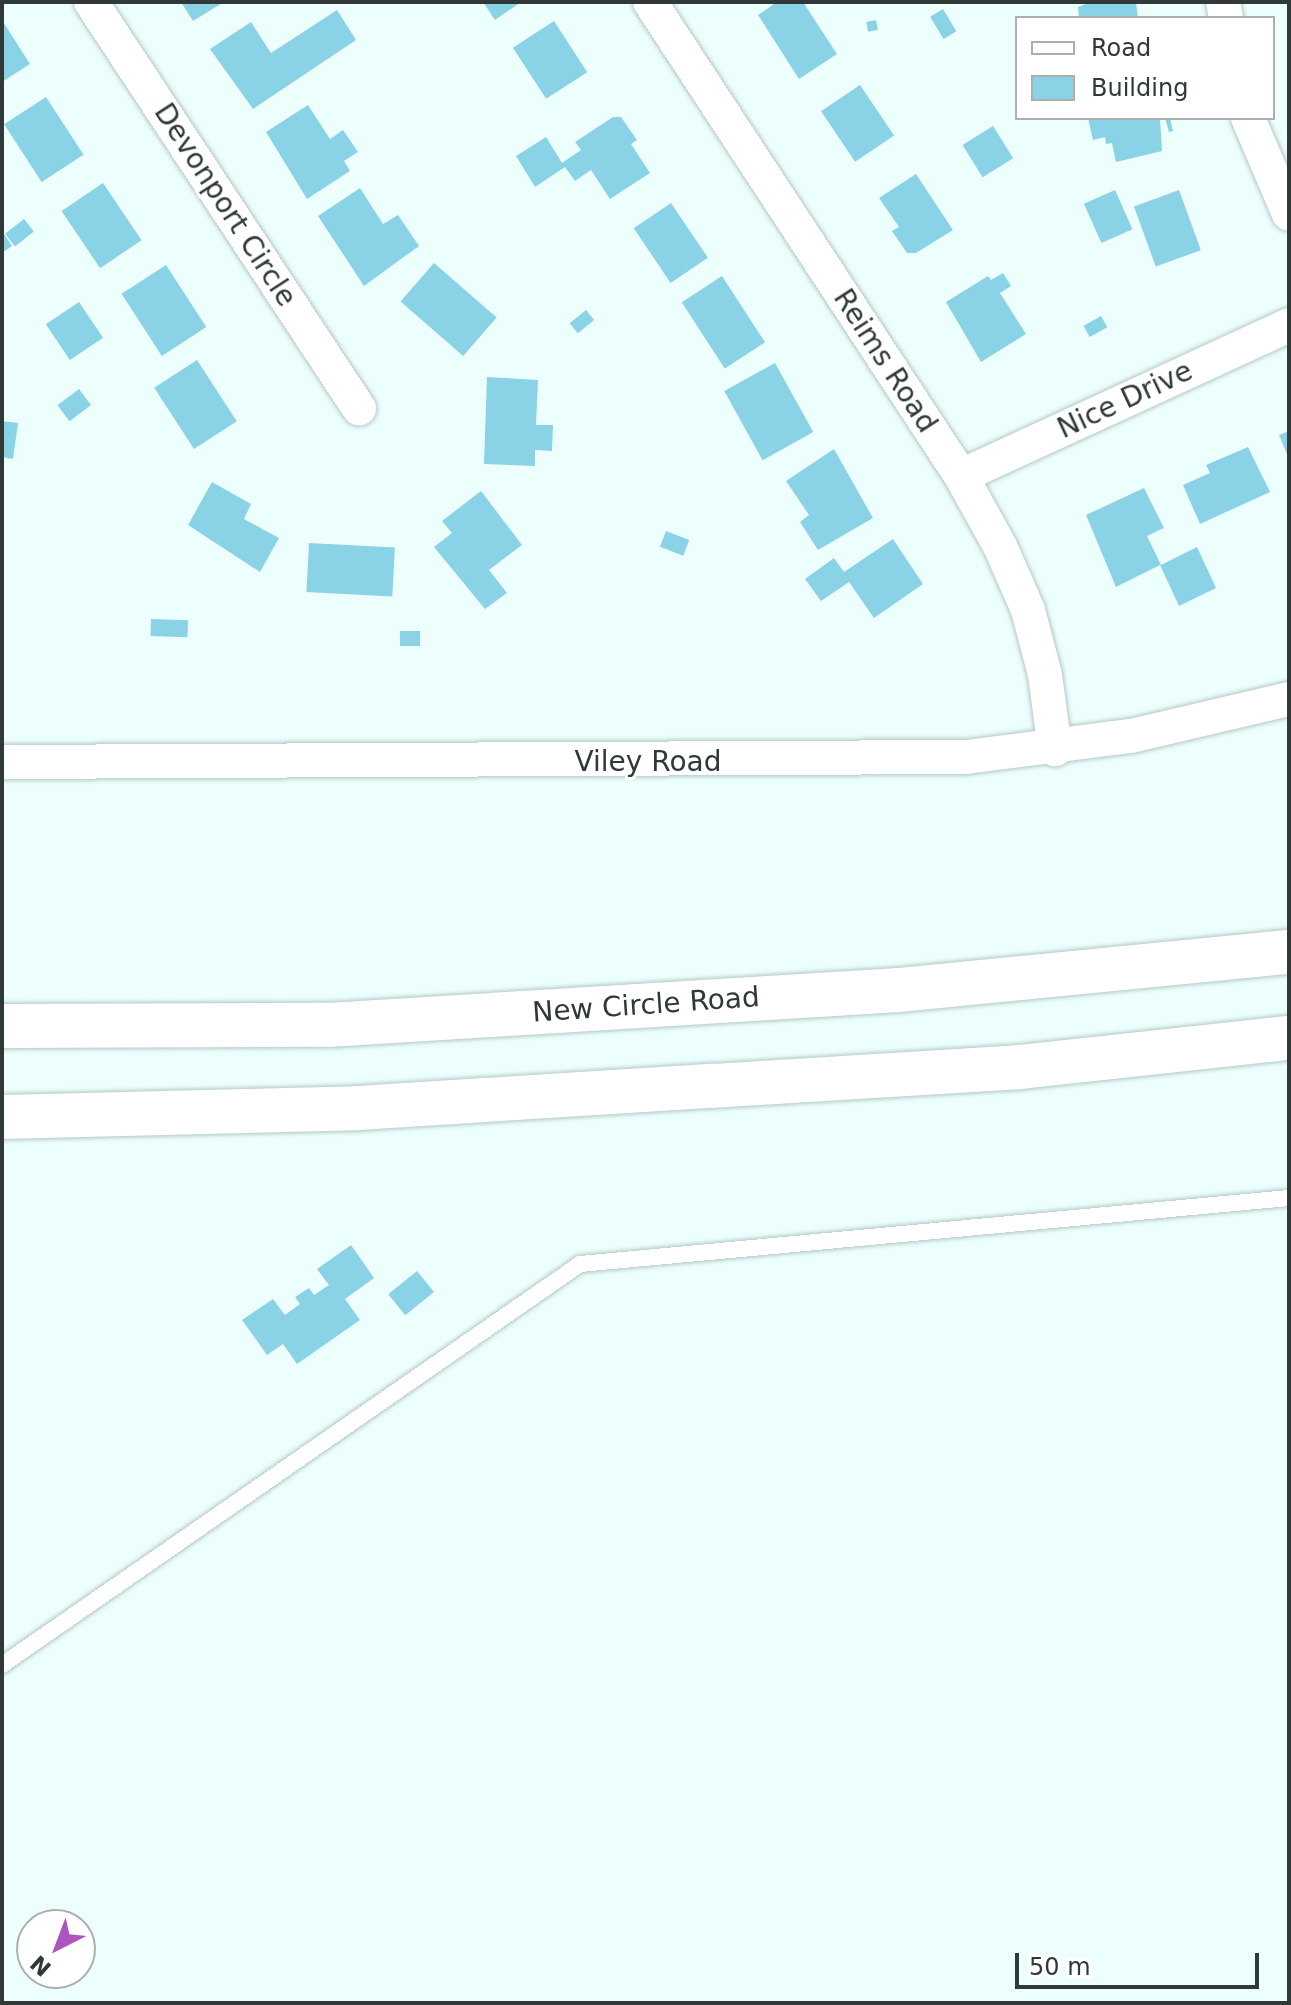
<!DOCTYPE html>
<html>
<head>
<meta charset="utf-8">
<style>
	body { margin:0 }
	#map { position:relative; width:1291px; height:2005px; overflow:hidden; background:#edfffd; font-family:"DejaVu Sans",sans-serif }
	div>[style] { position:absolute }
	.building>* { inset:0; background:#8ad2e6; transform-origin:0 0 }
	.roads { filter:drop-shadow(0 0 2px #b3c8c7) drop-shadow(0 0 2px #b3c8c7) }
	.lane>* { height:16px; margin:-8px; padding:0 8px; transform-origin:8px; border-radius:8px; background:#fff }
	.street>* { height:34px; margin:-17px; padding:0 17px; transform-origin:17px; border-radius:17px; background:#fff }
	.highway>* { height:44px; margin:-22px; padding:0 22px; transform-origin:22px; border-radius:22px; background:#fff }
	span { translate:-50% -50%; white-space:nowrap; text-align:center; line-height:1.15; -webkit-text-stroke:6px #fff; paint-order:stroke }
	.street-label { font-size:28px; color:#303838 }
	.frame { position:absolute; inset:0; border:4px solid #303838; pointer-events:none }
	.legend { position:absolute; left:1015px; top:16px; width:260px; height:104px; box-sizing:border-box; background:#fff; border:2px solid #acafaf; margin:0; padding:10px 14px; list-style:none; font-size:24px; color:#303838 }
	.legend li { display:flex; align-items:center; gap:16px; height:40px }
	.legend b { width:40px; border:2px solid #acafaf }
	.north { position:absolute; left:16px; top:1909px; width:80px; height:80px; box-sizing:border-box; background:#fff; border:2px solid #acafaf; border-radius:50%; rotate:222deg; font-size:22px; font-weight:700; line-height:32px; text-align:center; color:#303838 }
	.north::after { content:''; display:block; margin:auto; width:28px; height:36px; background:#af53be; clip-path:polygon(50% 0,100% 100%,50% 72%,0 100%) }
	.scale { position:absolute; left:1015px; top:1953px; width:244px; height:36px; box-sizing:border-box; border:4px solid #303838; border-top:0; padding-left:10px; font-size:24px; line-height:28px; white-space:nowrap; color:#303838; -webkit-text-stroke:6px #fff; paint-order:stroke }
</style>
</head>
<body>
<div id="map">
	<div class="building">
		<div style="clip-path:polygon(181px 2px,224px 2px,193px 21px)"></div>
		<div style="clip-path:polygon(483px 2px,521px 2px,495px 20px)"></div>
		<div style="clip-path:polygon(777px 2px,803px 2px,837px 54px,799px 79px,758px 15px)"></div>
		<div style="clip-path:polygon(1091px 2px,1136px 2px,1138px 18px,1079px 18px,1078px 7px)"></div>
		<div style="left:943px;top:9px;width:26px;height:15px;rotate:59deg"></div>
		<div style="clip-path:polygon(337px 10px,356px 40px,253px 109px,210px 49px,251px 22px,271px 53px)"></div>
		<div style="clip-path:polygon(2px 20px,30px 64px,2px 82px)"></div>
		<div style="left:876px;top:20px;width:10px;height:10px;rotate:79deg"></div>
		<div style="left:554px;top:21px;width:61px;height:49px;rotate:57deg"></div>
		<div style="left:860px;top:85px;width:61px;height:47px;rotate:56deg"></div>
		<div style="left:46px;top:97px;width:69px;height:50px;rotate:57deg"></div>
		<div style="clip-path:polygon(308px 105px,330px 139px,343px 130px,358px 152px,344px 161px,350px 171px,307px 199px,266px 132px)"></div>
		<div style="clip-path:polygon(613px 117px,621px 117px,637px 140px,631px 144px,650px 173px,610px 199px,591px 170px,575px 181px,565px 167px,535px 187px,516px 156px,546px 137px,562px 163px,581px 150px,575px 142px)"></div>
		<div style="clip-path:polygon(1088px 118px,1160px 118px,1162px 151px,1116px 162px,1112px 143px,1106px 144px,1105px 137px,1093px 140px)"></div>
		<div style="clip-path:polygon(1165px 118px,1170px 118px,1173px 131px,1169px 132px)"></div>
		<div style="left:993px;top:126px;width:38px;height:36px;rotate:58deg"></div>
		<div style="clip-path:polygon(916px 174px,953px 230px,916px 253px,907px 253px,892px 231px,899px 227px,879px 198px)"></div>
		<div style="left:103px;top:183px;width:69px;height:50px;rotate:56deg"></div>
		<div style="clip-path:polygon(360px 188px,383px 224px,398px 215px,419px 246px,364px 286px,318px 216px)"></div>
		<div style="left:1115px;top:190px;width:43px;height:34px;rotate:66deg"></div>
		<div style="left:1179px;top:190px;width:64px;height:48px;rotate:70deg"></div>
		<div style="left:671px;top:203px;width:66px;height:45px;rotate:56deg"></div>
		<div style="left:24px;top:219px;width:16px;height:24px;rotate:52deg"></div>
		<div style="clip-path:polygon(2px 231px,12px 246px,2px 253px)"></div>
		<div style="left:434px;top:263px;width:83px;height:51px;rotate:41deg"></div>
		<div style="left:166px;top:265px;width:74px;height:53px;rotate:57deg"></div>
		<div style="clip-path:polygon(1003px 273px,1011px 286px,1000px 293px,1026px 334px,981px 362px,946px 302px,988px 276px,991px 280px)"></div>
		<div style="left:722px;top:276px;width:79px;height:48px;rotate:57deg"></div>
		<div style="left:79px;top:302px;width:43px;height:40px;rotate:56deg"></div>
		<div style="left:586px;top:310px;width:13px;height:21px;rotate:51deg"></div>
		<div style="left:1101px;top:316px;width:13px;height:20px;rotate:61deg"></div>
		<div style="left:197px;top:360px;width:73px;height:51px;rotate:57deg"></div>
		<div style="left:775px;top:363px;width:79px;height:58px;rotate:61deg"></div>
		<div style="clip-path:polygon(487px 377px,538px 380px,536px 425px,553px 425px,552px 451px,535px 450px,535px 466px,484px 464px)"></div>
		<div style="left:79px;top:389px;width:20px;height:27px;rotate:53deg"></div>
		<div style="clip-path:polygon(2px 421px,18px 423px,13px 459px,2px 457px)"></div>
		<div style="clip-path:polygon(1289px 431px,1289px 459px,1279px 435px)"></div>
		<div style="clip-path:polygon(1248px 447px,1270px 492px,1200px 524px,1183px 485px,1210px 473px,1206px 465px)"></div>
		<div style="clip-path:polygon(834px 449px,873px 518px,818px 550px,800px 522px,809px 515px,786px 481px)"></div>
		<div style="clip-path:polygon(212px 482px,251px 504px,244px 519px,279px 538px,260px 572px,188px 525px)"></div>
		<div style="clip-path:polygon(1144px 488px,1164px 528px,1147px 536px,1161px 565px,1197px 547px,1216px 588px,1179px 606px,1160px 565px,1116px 587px,1086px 515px)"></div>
		<div style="clip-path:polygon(481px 491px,522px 545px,489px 570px,507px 593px,485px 609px,434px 547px,452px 533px,442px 521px)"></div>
		<div style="left:666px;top:531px;width:25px;height:17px;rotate:21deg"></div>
		<div style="clip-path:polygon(893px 539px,923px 584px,874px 618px,849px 582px,821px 601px,805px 579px,834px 558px,844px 572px)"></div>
		<div style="left:309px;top:543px;width:86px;height:49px;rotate:3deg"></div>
		<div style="left:151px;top:619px;width:37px;height:17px;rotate:2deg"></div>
		<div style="left:420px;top:631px;width:15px;height:20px;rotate:90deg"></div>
		<div style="clip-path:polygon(351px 1245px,374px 1278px,345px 1299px,360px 1320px,297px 1364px,283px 1344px,267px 1355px,242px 1320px,273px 1299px,285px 1315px,300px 1304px,295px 1297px,309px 1288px,314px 1295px,329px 1285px,317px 1269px)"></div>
		<div style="left:417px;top:1271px;width:27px;height:37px;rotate:51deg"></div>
	</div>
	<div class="roads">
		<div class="lane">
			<div style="left:2px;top:1665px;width:703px;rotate:-34.75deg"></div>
			<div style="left:580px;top:1264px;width:712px;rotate:-5.32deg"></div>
		</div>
		<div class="street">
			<div style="left:91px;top:2px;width:487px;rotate:56.6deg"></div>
			<div style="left:650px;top:2px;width:567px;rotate:56.73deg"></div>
			<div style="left:961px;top:476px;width:80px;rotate:60.9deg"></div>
			<div style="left:1000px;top:546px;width:70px;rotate:66.4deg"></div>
			<div style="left:1028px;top:610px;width:67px;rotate:75.3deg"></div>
			<div style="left:1045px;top:675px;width:75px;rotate:82.3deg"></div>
			<div style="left:1223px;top:2px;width:16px;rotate:79deg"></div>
			<div style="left:1248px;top:118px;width:104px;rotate:66.9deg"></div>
			<div style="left:961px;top:476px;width:361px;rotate:-24.7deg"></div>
			<div style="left:2px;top:762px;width:964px;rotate:-0.3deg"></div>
			<div style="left:966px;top:757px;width:166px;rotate:-7.3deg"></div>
			<div style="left:1131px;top:736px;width:162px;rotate:-13.2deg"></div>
		</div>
		<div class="highway">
			<div style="left:2px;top:1026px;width:326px;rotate:-0.2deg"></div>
			<div style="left:328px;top:1025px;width:572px;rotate:-3.51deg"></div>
			<div style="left:899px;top:990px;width:392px;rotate:-5.6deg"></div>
			<div style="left:2px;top:1117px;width:356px;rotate:-1.4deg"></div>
			<div style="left:358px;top:1108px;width:354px;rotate:-3.6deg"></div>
			<div style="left:711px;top:1086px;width:310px;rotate:-3.5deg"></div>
			<div style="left:1020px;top:1067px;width:271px;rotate:-6.2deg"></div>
		</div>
	</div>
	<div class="street-label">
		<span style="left:225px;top:205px;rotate:57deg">Devonport Circle</span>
		<span style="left:885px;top:361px;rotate:57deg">Reims Road</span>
		<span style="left:1125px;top:400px;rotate:-25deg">Nice Drive</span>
		<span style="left:648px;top:762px">Viley Road</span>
		<span style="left:646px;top:1005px;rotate:-4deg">New Circle Road</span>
	</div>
	<div class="frame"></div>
	<ul class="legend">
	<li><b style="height:10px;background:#fff"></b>Road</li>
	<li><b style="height:22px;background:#8ad2e6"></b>Building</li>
	</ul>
	<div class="north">N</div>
	<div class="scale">50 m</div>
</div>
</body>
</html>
